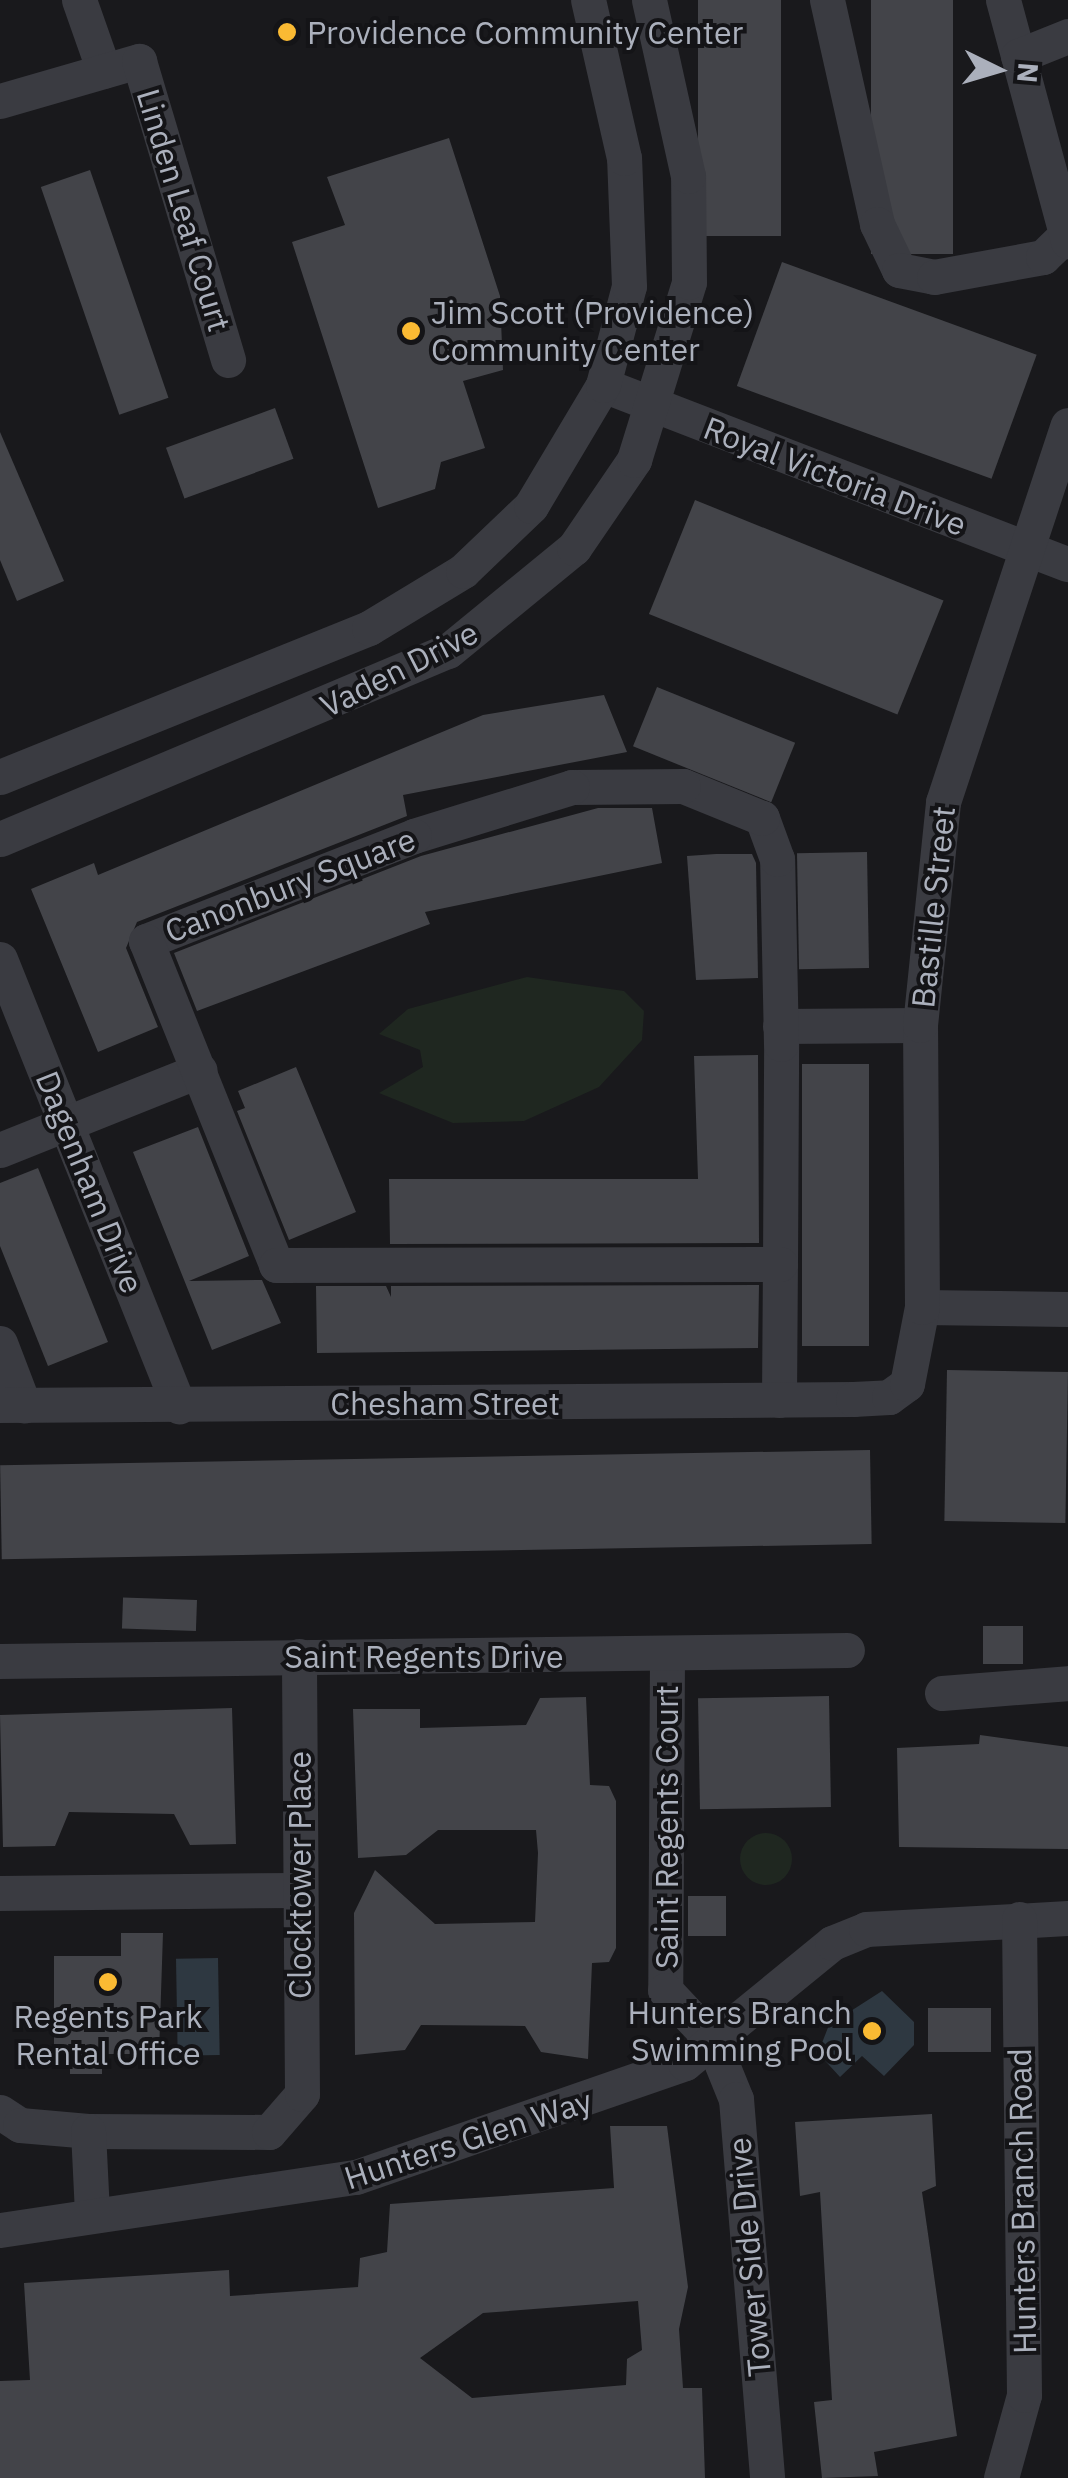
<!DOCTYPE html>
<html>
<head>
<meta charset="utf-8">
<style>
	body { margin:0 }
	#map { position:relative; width:1068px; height:2478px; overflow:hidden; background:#19191c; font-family:"IBM Plex Sans",sans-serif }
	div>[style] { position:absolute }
	.green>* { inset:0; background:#1f2720 }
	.round { border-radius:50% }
	.water>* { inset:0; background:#2e3841; transform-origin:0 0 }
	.building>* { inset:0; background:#434449; transform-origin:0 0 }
	.minor>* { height:35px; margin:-17.5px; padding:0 17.5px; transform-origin:17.5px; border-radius:17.5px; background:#3a3b41 }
	.dots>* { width:28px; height:28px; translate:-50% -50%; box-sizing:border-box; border:5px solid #141417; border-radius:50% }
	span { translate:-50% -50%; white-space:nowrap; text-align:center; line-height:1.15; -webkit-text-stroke:8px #141417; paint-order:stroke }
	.poi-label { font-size:32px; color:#abb0bc }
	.left { translate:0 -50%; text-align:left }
	.right { translate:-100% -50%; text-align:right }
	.street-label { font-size:32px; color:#abb0bc }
	.north { position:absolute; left:948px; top:20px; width:100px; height:100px; -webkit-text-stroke:8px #141417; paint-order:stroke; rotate:95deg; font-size:28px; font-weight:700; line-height:40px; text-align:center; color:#abb0bc }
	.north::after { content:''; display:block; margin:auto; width:35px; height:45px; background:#abb0bc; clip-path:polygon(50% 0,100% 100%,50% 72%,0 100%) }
</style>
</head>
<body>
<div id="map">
	<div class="green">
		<div style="clip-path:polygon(527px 977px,624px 991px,644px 1011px,642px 1040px,599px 1087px,524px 1121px,453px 1123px,379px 1093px,423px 1067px,420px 1050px,379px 1034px,408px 1009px)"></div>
		<div class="round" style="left:740px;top:1833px;width:52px;height:52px"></div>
	</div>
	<div class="water">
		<div style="left:218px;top:1958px;width:97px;height:42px;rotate:89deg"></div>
		<div style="clip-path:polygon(882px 1991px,914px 2022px,914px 2045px,884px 2076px,862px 2056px,840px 2077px,818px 2053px,829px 2025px)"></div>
	</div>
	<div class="building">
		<div style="left:698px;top:0;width:83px;height:236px"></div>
		<div style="left:871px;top:0;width:82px;height:254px"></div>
		<div style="clip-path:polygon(449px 138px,500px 296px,503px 370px,463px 381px,485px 448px,441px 462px,435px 489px,378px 508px,292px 242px,345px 225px,327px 177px)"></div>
		<div style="left:90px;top:170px;width:241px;height:52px;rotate:71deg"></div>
		<div style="left:782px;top:262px;width:271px;height:132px;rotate:20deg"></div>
		<div style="left:275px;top:408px;width:54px;height:116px;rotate:70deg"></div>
		<div style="clip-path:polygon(0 432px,64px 581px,17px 601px,0 560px)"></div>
		<div style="left:695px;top:500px;width:268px;height:123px;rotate:22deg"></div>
		<div style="left:657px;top:687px;width:149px;height:64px;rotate:22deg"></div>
		<div style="clip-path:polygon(604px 695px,627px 752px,403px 795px,407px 816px,137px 922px,126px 948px,158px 1027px,98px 1052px,31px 889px,94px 863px,98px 875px,483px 715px)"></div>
		<div style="clip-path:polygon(598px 808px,652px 808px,662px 863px,425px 912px,430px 924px,197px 1011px,174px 953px,421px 856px)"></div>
		<div style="left:867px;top:852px;width:116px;height:70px;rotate:89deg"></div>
		<div style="clip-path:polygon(716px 854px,752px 854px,756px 863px,758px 978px,696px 980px,687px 856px)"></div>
		<div style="clip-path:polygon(758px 1055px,759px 1243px,390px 1244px,389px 1179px,698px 1179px,694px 1056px)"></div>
		<div style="left:869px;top:1064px;width:282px;height:67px;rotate:90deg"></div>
		<div style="clip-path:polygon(296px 1067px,356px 1212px,289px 1240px,237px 1111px,245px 1108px,238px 1091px)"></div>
		<div style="clip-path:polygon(198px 1127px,249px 1256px,189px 1281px,262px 1280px,281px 1323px,212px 1350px,133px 1152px)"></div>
		<div style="clip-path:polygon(38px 1168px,108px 1342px,48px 1366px,0 1246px,0 1183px)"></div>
		<div style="clip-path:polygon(759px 1285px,758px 1348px,317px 1353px,316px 1286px,386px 1286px,391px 1297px,391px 1286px)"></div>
		<div style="left:947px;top:1370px;width:121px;height:151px;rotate:1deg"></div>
		<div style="left:870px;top:1450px;width:94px;height:870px;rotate:89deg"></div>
		<div style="left:197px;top:1600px;width:31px;height:74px;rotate:92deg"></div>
		<div style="left:1023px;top:1626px;width:38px;height:40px;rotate:90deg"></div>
		<div style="left:829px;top:1696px;width:111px;height:131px;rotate:89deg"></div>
		<div style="clip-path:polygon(586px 1697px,590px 1785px,609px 1786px,616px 1801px,616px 1948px,609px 1962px,592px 1963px,588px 2059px,541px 2052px,525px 2026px,421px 2025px,405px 2050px,355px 2055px,354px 1913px,375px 1870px,435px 1924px,535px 1922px,538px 1853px,536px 1830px,438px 1830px,406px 1855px,358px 1858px,353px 1709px,420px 1709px,420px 1728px,526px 1725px,540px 1698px)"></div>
		<div style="clip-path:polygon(232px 1708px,236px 1844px,190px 1845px,174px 1814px,69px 1812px,55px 1846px,3px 1847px,0 1715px)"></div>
		<div style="clip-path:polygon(980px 1735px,1068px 1747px,1068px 1849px,899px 1847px,897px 1748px,979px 1744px)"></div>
		<div style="left:726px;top:1896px;width:40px;height:38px;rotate:90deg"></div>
		<div style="clip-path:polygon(121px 1933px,163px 1933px,159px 2054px,102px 2054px,102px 2074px,70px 2074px,70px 2065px,54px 2065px,54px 1956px,121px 1956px)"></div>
		<div style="left:991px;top:2008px;width:44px;height:63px;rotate:90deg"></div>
		<div style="clip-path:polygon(932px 2114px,936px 2186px,922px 2192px,957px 2436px,874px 2452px,878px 2476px,822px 2478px,814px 2402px,832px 2400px,820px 2192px,800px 2196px,795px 2122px)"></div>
		<div style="clip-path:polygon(evenodd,610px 2126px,667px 2126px,688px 2287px,679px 2329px,683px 2388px,702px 2388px,705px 2478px,0 2478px,0 2381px,30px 2380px,24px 2283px,229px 2270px,230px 2296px,358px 2287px,360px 2258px,387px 2252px,390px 2204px,614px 2188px,610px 2126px,638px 2301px,642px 2350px,627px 2359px,626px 2385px,472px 2398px,420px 2358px,483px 2313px,638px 2301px)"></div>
	</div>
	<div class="minor">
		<div style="left:79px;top:0;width:75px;rotate:70.6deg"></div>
		<div style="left:827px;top:0;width:230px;rotate:77.4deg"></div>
		<div style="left:877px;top:224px;width:51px;rotate:64.4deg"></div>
		<div style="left:899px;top:270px;width:36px;rotate:11deg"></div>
		<div style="left:934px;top:277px;width:111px;rotate:-10.4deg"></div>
		<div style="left:1043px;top:257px;width:35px;rotate:-44deg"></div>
		<div style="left:1003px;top:0;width:250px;rotate:74.9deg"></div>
		<div style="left:1018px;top:56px;width:54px;rotate:-21.8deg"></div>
		<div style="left:0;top:101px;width:145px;rotate:-16.1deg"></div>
		<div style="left:139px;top:61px;width:312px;rotate:73.4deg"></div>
		<div style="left:603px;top:385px;width:498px;rotate:21.1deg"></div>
		<div style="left:0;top:777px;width:398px;rotate:-22deg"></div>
		<div style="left:369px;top:628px;width:110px;rotate:-31.2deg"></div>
		<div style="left:463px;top:571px;width:94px;rotate:-43.7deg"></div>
		<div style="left:531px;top:506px;width:141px;rotate:-59.2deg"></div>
		<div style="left:603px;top:385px;width:102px;rotate:-75.3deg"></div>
		<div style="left:629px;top:286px;width:128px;rotate:-92.2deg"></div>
		<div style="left:624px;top:158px;width:162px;rotate:-102.8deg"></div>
		<div style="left:0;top:839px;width:486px;rotate:-22.8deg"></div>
		<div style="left:448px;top:651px;width:163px;rotate:-39.3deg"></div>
		<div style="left:574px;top:548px;width:107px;rotate:-55.7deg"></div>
		<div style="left:634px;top:460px;width:186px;rotate:-72.8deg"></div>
		<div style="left:689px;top:282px;width:106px;rotate:-90.5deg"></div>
		<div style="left:688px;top:176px;width:180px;rotate:-102.5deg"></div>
		<div style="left:0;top:959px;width:482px;rotate:68.2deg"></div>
		<div style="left:780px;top:1026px;width:140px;rotate:-0.4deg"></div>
		<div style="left:0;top:1150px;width:215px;rotate:-21.8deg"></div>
		<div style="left:922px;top:1307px;width:146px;rotate:0.8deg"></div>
		<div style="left:0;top:1343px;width:67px;rotate:69.1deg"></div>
		<div style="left:779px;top:1400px;width:136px;rotate:-89.6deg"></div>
		<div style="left:780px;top:1264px;width:220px;rotate:-89.7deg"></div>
		<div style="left:781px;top:1044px;width:185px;rotate:-91.2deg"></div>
		<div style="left:777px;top:859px;width:44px;rotate:-110.1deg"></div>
		<div style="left:762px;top:818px;width:85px;rotate:-157.9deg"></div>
		<div style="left:683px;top:786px;width:111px;rotate:179.5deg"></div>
		<div style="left:572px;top:787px;width:165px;rotate:162.8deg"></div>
		<div style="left:414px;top:836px;width:288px;rotate:158.6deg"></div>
		<div style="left:146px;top:941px;width:349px;rotate:68.1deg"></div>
		<div style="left:276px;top:1265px;width:504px;rotate:-0.11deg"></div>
		<div style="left:0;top:1405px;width:853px;rotate:-0.4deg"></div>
		<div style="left:853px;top:1399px;width:36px;rotate:-3deg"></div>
		<div style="left:889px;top:1397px;width:22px;rotate:-36deg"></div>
		<div style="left:907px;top:1384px;width:78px;rotate:-79deg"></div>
		<div style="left:922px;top:1307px;width:282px;rotate:-90.4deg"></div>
		<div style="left:920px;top:1025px;width:224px;rotate:-84.1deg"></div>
		<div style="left:943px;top:802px;width:397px;rotate:-71.7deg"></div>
		<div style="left:667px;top:1655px;width:335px;rotate:90.3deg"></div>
		<div style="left:665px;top:1990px;width:69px;rotate:46.8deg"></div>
		<div style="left:712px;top:2040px;width:64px;rotate:67.9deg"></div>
		<div style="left:736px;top:2099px;width:380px;rotate:85.3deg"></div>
		<div style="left:0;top:1661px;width:847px;rotate:-0.74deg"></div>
		<div style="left:942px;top:1693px;width:126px;rotate:-4.5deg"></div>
		<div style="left:0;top:1893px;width:297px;rotate:-0.6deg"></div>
		<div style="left:0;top:2112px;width:24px;rotate:33deg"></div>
		<div style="left:20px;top:2125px;width:68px;rotate:5deg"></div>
		<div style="left:88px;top:2131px;width:181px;rotate:0.3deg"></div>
		<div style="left:269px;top:2132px;width:50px;rotate:-49deg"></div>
		<div style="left:302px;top:2094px;width:438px;rotate:-90.4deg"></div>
		<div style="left:88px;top:2131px;width:82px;rotate:87.2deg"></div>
		<div style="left:0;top:2230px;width:360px;rotate:-8.5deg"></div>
		<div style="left:356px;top:2177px;width:348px;rotate:-19.1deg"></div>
		<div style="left:685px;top:2063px;width:190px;rotate:-39.2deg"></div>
		<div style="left:832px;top:1943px;width:37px;rotate:-22deg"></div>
		<div style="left:866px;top:1929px;width:202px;rotate:-3.1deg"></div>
		<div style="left:1001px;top:2478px;width:86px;rotate:-74.5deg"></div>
		<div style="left:1024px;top:2395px;width:476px;rotate:-90.6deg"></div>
	</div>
	<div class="dots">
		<div style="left:287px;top:32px;background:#faba33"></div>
		<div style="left:411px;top:331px;background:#faba33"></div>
		<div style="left:108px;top:1982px;background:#faba33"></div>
		<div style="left:872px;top:2031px;background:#faba33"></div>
	</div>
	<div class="poi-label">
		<span class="left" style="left:307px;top:32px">Providence Community Center</span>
		<span class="left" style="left:431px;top:331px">Jim Scott (Providence)<br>Community Center</span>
		<span class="right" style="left:852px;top:2031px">Hunters Branch<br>Swimming Pool</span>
		<span style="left:108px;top:2035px">Regents Park<br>Rental Office</span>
	</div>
	<div class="street-label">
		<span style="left:184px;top:210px;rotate:73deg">Linden Leaf Court</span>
		<span style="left:835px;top:476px;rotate:21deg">Royal Victoria Drive</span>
		<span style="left:399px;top:669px;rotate:-27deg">Vaden Drive</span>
		<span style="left:290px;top:885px;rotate:-21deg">Canonbury Square</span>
		<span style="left:933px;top:907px;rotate:-84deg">Bastille Street</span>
		<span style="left:90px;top:1182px;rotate:68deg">Dagenham Drive</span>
		<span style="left:445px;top:1403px">Chesham Street</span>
		<span style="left:424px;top:1656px">Saint Regents Drive</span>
		<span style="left:666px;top:1827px;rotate:-90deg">Saint Regents Court</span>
		<span style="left:299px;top:1875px;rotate:-90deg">Clocktower Place</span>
		<span style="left:468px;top:2139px;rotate:-18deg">Hunters Glen Way</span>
		<span style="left:1022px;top:2201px;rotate:-91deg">Hunters Branch Road</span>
		<span style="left:749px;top:2257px;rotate:-95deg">Tower Side Drive</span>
	</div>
	<div class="north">N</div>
</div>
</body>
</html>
